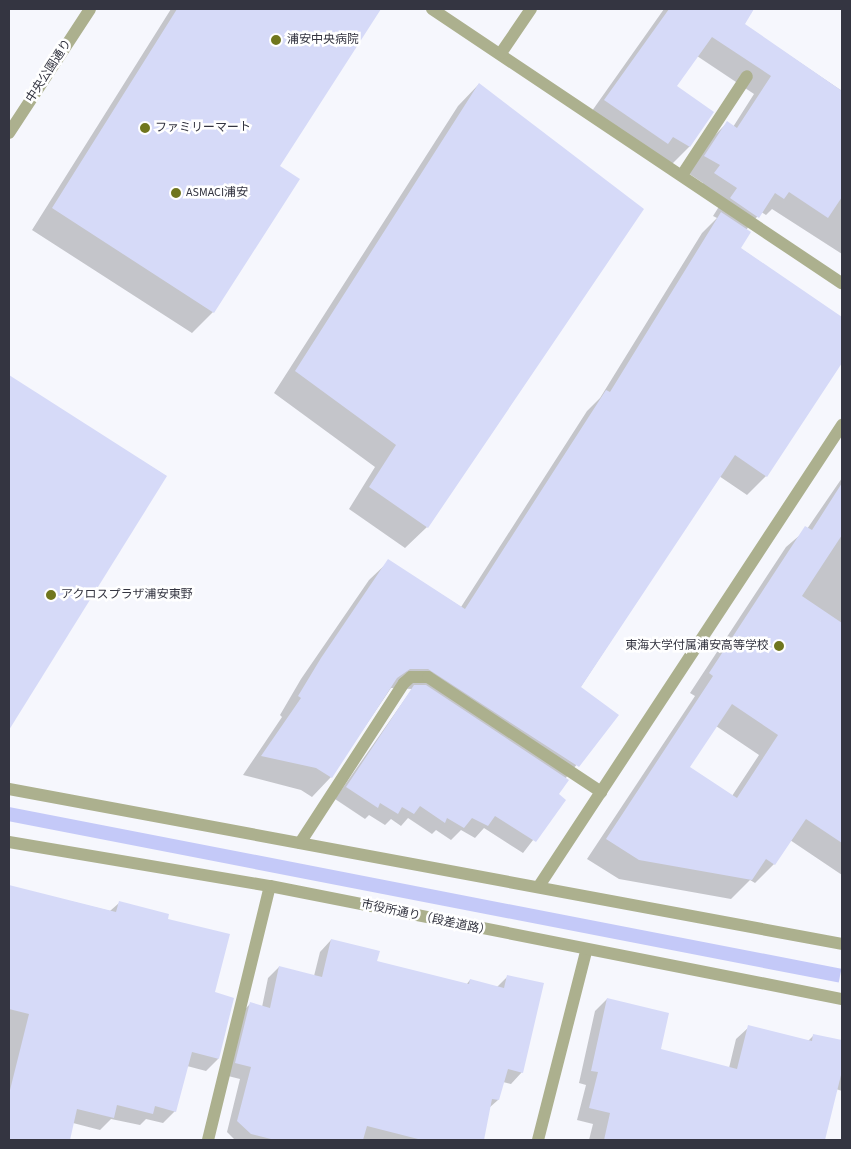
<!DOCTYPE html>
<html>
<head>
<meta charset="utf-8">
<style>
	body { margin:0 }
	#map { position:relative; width:851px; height:1149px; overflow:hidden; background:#f6f7fd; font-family:"Source Sans 3","Noto Sans JP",sans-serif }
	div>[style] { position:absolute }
	.green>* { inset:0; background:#c4c9f8; transform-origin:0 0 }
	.shadow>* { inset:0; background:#0003 }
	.building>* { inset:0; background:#d6daf8 }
	.minor>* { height:12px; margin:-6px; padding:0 6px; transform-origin:6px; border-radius:6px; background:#acb08e }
	.tertiary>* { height:12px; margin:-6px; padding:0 6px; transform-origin:6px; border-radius:6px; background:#acb08e }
	.dots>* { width:14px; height:14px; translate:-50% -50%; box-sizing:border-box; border:2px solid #fff; border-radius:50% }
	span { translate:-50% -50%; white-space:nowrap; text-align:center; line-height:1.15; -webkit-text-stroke:5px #fff; paint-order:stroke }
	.poi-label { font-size:12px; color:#343541 }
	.left { translate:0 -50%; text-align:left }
	.right { translate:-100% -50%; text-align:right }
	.street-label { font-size:12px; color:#343541 }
	.frame { position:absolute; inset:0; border:10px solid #343541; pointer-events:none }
</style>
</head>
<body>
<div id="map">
	<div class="green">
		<div style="left:9px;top:807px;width:848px;height:14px;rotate:11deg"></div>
	</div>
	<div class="shadow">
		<div style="clip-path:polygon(171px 9px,380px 9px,278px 166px,298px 179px,213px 312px,192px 333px,32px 230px)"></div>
		<div style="clip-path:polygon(664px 9px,753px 9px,743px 24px,842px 91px,842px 254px,772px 209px,766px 215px,761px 212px,746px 230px,740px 248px,842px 319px,842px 361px,766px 476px,747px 495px,719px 476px,580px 688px,617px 715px,565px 779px,557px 794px,564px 800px,523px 853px,484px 828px,475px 838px,461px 830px,451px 840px,436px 830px,432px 834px,408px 818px,401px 826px,391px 819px,385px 825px,369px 815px,365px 819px,335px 799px,412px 689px,391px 688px,331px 777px,312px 797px,301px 790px,243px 775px,282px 717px,280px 715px,301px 679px,369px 580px,389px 561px,461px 607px,587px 411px,600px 398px,702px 233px,717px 218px,713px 216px,720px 205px,698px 191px,703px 183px,688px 173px,710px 140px,727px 123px,733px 127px,754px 94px,697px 56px,675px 87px,690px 146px,672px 164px,587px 118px)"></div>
		<div style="clip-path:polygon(479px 84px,427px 527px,405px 548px,349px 509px,375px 467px,274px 393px,458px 106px)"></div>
		<div style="clip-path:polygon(9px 377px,166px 476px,9px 724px)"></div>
		<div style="clip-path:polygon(evenodd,842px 478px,842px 875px,790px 840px,774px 864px,755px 883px,750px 880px,731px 899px,619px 879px,587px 859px,695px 696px,690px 693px,786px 547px,807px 529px,842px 478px,716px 726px,759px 755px,732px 796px,688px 767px,716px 726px)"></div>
		<div style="clip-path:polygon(9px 886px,110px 911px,119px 903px,166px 920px,213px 993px,233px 999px,218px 1059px,206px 1071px,187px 1066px,175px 1111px,163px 1123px,146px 1119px,140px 1125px,111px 1119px,100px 1130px,73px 1123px,68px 1140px,9px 1140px)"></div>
		<div style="clip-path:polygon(331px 940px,376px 962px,466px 985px,470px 980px,497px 987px,508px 976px,522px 1072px,511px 1084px,503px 1082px,498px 1100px,489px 1108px,483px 1140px,235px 1140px,227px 1132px,240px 1079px,224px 1075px,239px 1015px,250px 1004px,262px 1007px,268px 978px,279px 967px,314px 976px,320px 952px)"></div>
		<div style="clip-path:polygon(607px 999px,659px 1050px,729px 1068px,736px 1039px,749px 1027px,808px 1041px,813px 1036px,842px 1041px,842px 1091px,836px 1089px,824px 1140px,589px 1140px,593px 1124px,577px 1120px,586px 1085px,579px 1083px,595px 1011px)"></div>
	</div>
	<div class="building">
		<div style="clip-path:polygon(177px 9px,381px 9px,280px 166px,300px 179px,214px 313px,52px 208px)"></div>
		<div style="clip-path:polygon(669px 9px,754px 9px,745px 24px,842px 91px,842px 197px,828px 218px,789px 192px,784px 199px,775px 193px,759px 218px,730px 198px,737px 188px,714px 173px,720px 165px,704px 156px,727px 121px,737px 128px,771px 76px,712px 37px,677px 86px,714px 112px,690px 147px,673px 137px,668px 144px,604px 100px)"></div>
		<div style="clip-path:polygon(479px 83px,644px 209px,428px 528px,369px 487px,396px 445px,295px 371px)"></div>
		<div style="clip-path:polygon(721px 212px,751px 232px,741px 248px,842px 317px,842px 363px,767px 477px,735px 455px,581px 687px,619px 715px,579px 767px,428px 669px,410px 669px,397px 678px,332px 778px,316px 768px,261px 756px,301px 698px,298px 696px,321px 658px,388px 559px,465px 609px,606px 390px,610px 392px)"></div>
		<div style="clip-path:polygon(9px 375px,167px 476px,9px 730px)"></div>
		<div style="clip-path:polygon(evenodd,842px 483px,842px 535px,802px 596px,842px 623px,842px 843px,806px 819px,775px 865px,766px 859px,752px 880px,639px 860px,606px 839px,713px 676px,709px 673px,805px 526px,812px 530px,842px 483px,732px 704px,778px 735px,737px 798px,690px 767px,732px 704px)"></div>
		<div style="clip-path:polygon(414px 685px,426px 685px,569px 780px,559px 794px,566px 800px,536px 842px,495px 816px,488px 826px,472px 818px,464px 828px,447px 818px,445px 823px,420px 806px,414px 814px,402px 807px,398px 814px,380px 803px,378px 808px,346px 787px)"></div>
		<div style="clip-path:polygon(9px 885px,116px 912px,119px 901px,169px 914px,168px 919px,230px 934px,215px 992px,234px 998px,219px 1059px,192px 1052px,176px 1112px,155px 1106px,153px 1114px,117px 1105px,114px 1118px,77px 1109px,70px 1140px,9px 1140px,9px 1094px,29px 1014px,9px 1009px)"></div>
		<div style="clip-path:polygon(331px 939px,380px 951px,377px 961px,469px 984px,470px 979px,504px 988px,507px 975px,544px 983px,523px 1073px,508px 1069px,499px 1100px,492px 1099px,484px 1140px,422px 1140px,367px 1126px,363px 1140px,275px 1140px,251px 1134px,237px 1121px,251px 1067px,235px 1063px,250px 1002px,270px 1008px,279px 966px,322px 977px)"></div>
		<div style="clip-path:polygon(607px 998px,669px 1013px,661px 1049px,737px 1069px,748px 1025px,812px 1041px,813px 1034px,842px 1040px,842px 1071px,825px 1140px,604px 1140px,610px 1113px,589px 1108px,598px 1072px,591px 1071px)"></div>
	</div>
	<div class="minor">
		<div style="left:432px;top:9px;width:493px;rotate:33.8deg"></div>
		<div style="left:501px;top:53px;width:53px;rotate:-55.7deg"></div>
		<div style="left:682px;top:175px;width:118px;rotate:-56.7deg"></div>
		<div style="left:300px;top:843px;width:191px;rotate:-57deg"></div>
		<div style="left:404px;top:683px;width:9px;rotate:-41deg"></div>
		<div style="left:411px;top:677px;width:17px"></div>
		<div style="left:428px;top:677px;width:208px;rotate:33.6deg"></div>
		<div style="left:539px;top:886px;width:552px;rotate:-56.68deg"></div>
		<div style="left:208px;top:1140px;width:261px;rotate:-76.3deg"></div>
		<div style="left:538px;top:1140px;width:195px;rotate:-75.7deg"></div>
	</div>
	<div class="tertiary">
		<div style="left:9px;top:133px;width:148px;rotate:-56.8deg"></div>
		<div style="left:9px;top:789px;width:847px;rotate:10.54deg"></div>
		<div style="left:9px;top:842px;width:265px;rotate:9.6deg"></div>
		<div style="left:270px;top:886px;width:583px;rotate:11.18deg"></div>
	</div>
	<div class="dots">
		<div style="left:276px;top:40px;background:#70761e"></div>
		<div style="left:145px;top:128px;background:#70761e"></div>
		<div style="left:176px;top:193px;background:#70761e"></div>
		<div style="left:51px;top:595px;background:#70761e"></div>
		<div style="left:779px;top:646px;background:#70761e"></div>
	</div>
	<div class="poi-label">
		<span class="left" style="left:287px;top:40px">浦安中央病院</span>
		<span class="left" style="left:155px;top:128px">ファミリーマート</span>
		<span class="left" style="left:186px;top:193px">ASMACI浦安</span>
		<span class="left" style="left:61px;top:595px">アクロスプラザ浦安東野</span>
		<span class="right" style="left:769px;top:646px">東海大学付属浦安高等学校</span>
	</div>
	<div class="street-label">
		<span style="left:49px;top:71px;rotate:-57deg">中央公園通り</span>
		<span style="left:426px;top:918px;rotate:12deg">市役所通り（段差道路）</span>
	</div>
	<div class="frame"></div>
</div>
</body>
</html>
